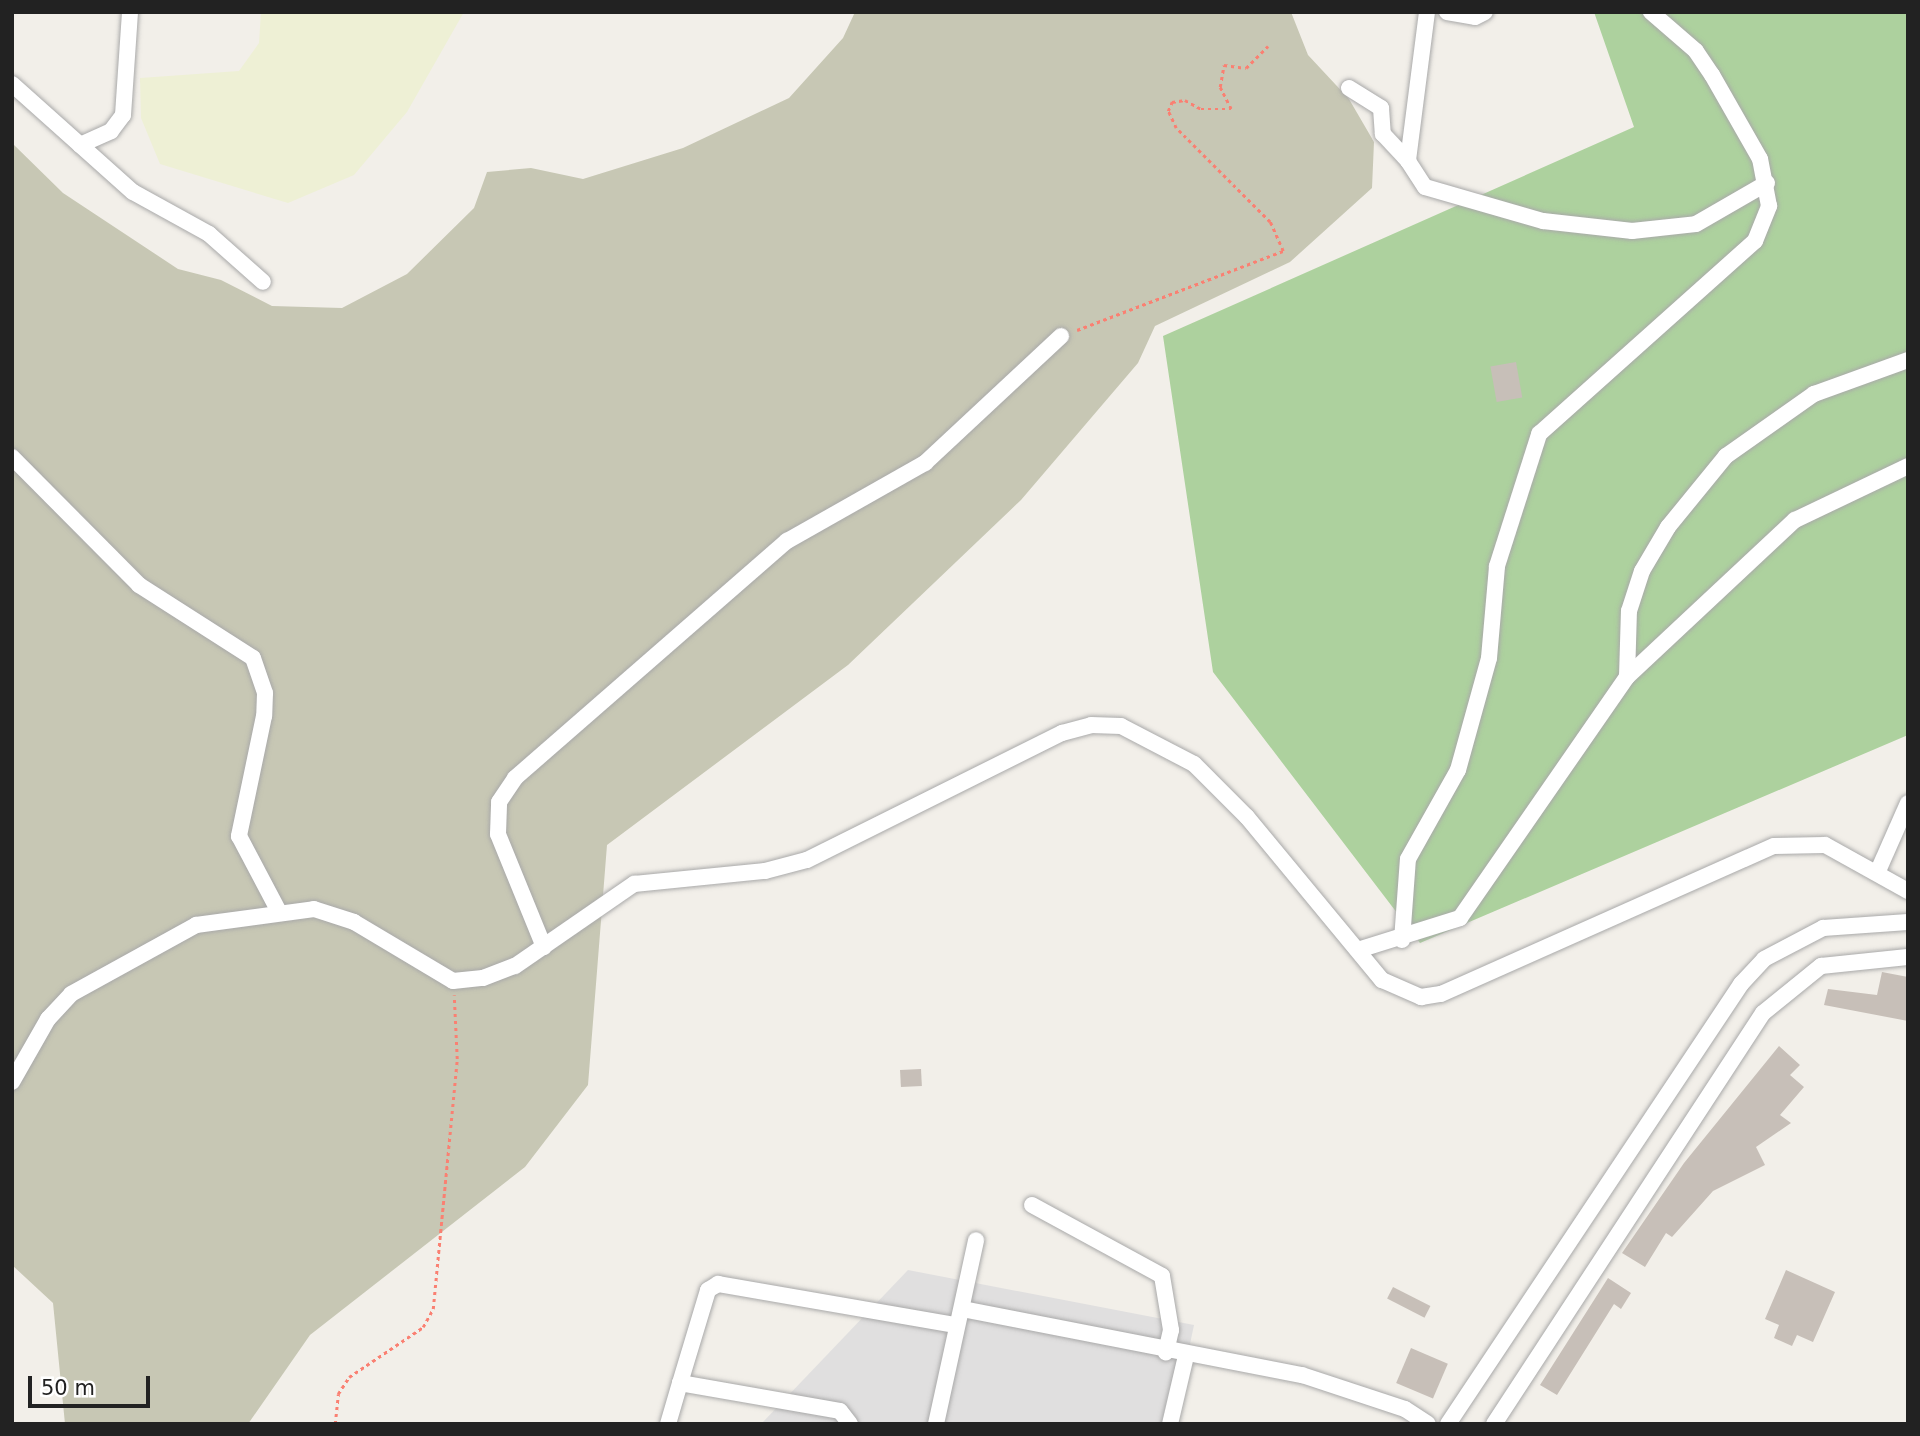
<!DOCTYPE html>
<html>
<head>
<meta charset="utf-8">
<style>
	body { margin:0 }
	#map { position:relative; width:1920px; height:1436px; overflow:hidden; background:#f2efe9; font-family:"DejaVu Sans",sans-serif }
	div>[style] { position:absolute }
	.residential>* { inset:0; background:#e0dfdf }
	.construction>* { inset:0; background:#c7c7b4 }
	.farmland>* { inset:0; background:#eef0d5 }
	.forest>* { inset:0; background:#add19e }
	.building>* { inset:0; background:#c7bfb8; transform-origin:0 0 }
	.path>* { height:2.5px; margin-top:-1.25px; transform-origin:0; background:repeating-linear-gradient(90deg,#fa8072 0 3.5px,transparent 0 7px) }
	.roads { filter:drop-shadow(0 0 2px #a9a9a9) drop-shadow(0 0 2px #a9a9a9) }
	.street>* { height:16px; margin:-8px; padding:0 8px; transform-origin:8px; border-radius:8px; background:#fff }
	span { translate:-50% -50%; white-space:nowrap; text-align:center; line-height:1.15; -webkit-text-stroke:7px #fff; paint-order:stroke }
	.frame { position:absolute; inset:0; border:14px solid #222; pointer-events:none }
	.scale { position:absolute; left:28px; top:1376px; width:122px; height:32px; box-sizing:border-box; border:4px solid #222; border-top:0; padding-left:9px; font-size:21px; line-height:24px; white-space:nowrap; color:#222; -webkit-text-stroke:5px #fff; paint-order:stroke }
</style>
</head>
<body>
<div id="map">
	<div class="residential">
		<div style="clip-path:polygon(908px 1270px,1194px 1325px,1173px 1424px,761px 1424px)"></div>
	</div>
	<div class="construction">
		<div style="clip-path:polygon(855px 12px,1291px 12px,1308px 55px,1349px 99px,1374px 142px,1372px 188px,1290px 262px,1155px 326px,1138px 363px,1021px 500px,848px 665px,607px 845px,588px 1085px,525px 1167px,310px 1335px,248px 1424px,65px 1424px,53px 1303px,12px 1265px,12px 143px,63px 193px,178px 269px,221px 280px,272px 306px,342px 308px,407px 274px,474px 208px,487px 172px,531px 168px,583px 179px,683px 148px,789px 98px,843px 38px)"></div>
	</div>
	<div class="farmland">
		<div style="clip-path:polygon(261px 12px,464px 12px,407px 112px,354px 175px,288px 203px,160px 164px,141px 118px,140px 78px,239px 71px,259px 43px)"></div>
	</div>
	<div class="forest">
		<div style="clip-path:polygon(1594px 12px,1908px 12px,1908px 735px,1420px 943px,1213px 672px,1163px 336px,1634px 127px)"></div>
	</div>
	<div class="building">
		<div style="left:1516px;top:362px;width:36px;height:26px;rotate:80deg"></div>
		<div style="clip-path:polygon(1882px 972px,1908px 977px,1908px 1021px,1824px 1005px,1828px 989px,1877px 995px)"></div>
		<div style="clip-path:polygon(1779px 1046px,1800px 1065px,1790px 1075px,1804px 1087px,1780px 1115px,1791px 1123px,1756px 1147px,1765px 1165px,1713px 1191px,1672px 1237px,1666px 1233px,1645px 1267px,1622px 1253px,1684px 1163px)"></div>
		<div style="left:921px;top:1069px;width:17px;height:21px;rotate:87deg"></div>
		<div style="clip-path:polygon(1786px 1270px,1835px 1292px,1813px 1342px,1797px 1335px,1792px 1346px,1774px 1338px,1779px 1325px,1765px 1319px)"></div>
		<div style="clip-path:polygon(1608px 1278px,1631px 1293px,1621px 1309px,1614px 1304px,1557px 1395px,1540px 1385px)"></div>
		<div style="left:1393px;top:1287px;width:42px;height:13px;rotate:27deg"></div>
		<div style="left:1411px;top:1348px;width:40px;height:38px;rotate:23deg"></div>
	</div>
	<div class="path">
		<div style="left:1077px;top:330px;width:221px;rotate:-21deg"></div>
		<div style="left:1283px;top:251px;width:32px;rotate:-114deg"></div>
		<div style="left:1270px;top:222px;width:133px;rotate:-135deg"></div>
		<div style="left:1176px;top:128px;width:19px;rotate:-115deg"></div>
		<div style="left:1168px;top:111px;width:10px;rotate:-66deg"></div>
		<div style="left:1172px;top:102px;width:13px;rotate:-9deg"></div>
		<div style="left:1185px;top:100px;width:18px;rotate:29deg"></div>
		<div style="left:1201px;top:109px;width:30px"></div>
		<div style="left:1231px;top:109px;width:25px;rotate:-117deg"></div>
		<div style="left:1220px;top:87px;width:22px;rotate:-80deg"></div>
		<div style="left:1224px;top:65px;width:22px;rotate:8deg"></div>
		<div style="left:1246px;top:68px;width:31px;rotate:-45deg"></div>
		<div style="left:335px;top:1424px;width:30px;rotate:-84deg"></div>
		<div style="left:338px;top:1394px;width:20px;rotate:-57deg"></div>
		<div style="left:349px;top:1377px;width:89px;rotate:-34deg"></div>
		<div style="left:423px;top:1327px;width:21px;rotate:-61deg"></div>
		<div style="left:433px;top:1309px;width:251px;rotate:-84.5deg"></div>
		<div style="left:457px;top:1059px;width:64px;rotate:-92.7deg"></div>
	</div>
	<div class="roads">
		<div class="street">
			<div style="left:1427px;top:12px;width:150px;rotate:97.3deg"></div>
			<div style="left:1408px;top:161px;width:31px;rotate:57deg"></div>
			<div style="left:1425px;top:187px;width:123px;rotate:16.1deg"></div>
			<div style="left:1543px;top:221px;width:90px;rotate:6.4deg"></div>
			<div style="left:1632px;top:231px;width:64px;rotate:-6.2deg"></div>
			<div style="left:1696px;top:224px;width:82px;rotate:-30deg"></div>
			<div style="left:1447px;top:12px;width:28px;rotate:10deg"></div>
			<div style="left:1475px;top:17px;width:11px;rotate:-27deg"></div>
			<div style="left:12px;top:84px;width:162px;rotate:41.8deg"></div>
			<div style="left:133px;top:192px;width:87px;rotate:28.9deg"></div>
			<div style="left:209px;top:234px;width:72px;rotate:41.6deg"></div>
			<div style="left:1349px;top:88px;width:38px;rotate:32deg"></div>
			<div style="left:1381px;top:108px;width:26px;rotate:86deg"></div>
			<div style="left:1383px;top:134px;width:37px;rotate:47deg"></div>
			<div style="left:80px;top:145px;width:34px;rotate:-24deg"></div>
			<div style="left:111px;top:131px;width:20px;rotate:-53deg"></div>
			<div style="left:123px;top:115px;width:103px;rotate:-86.1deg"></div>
			<div style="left:12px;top:457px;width:180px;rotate:45.2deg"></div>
			<div style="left:139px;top:585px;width:135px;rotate:32.6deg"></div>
			<div style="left:253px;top:658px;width:37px;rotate:71deg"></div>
			<div style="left:265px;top:693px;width:23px;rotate:92deg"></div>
			<div style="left:264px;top:716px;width:123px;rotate:101.8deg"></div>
			<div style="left:239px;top:836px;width:84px;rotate:62.2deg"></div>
			<div style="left:1627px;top:677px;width:66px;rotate:-88.3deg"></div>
			<div style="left:1629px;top:611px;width:42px;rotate:-72deg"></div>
			<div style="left:1642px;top:571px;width:51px;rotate:-59.4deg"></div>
			<div style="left:1668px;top:527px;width:92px;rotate:-50.8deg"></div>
			<div style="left:1726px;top:456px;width:108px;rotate:-35.2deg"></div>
			<div style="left:1814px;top:394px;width:100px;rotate:-19.9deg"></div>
			<div style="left:1878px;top:871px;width:74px;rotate:-66.2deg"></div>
			<div style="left:1402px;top:940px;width:81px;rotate:-85.8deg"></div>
			<div style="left:1408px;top:859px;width:102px;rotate:-60.7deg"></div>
			<div style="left:1458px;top:770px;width:116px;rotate:-74.5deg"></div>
			<div style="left:1489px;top:658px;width:92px;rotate:-85deg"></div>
			<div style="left:1497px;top:566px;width:139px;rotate:-72.3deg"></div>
			<div style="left:1539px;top:434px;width:290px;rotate:-41.8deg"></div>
			<div style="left:1755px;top:241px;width:38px;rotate:-68deg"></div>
			<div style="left:1769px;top:206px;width:48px;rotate:-100.8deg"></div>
			<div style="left:1760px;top:159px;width:97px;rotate:-119.7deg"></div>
			<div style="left:1712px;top:75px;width:29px;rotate:-124deg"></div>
			<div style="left:1696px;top:51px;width:60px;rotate:-139.1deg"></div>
			<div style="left:544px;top:947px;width:122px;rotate:-112.2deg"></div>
			<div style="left:498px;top:834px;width:32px;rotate:-88deg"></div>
			<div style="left:499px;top:802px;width:29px;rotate:-56deg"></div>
			<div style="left:515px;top:778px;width:361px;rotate:-41.1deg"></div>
			<div style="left:787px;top:541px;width:159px;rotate:-29.5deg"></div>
			<div style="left:925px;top:463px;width:186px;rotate:-43deg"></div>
			<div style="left:1358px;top:950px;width:107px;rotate:-17.4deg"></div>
			<div style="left:1460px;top:918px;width:293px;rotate:-55.3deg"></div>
			<div style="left:1627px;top:677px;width:230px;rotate:-43.1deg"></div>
			<div style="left:1795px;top:520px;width:125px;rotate:-25.5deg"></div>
			<div style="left:12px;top:1082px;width:73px;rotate:-60.3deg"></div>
			<div style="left:48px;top:1019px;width:34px;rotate:-47deg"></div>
			<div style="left:71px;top:994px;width:143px;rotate:-28.9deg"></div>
			<div style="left:196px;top:925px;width:119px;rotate:-7.7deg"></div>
			<div style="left:314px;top:909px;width:42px;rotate:18deg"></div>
			<div style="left:354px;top:922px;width:115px;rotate:30.8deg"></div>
			<div style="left:453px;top:981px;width:30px;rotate:-6deg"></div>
			<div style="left:483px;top:978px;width:34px;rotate:-21deg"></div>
			<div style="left:515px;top:966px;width:145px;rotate:-34.6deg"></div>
			<div style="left:634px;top:884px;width:132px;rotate:-5.7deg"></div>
			<div style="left:765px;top:871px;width:43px;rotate:-14.7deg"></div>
			<div style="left:807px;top:860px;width:285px;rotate:-26.5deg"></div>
			<div style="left:1062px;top:733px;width:30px;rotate:-15deg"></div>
			<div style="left:1091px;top:725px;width:30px;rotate:2deg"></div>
			<div style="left:1121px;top:726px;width:82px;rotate:27.5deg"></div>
			<div style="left:1194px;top:764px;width:75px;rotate:45deg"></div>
			<div style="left:1247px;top:817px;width:212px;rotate:50.4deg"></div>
			<div style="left:1382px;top:980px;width:43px;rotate:23.6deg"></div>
			<div style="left:1421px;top:997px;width:20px;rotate:-9deg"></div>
			<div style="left:1441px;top:994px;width:364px;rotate:-24deg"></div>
			<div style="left:1774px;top:846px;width:51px;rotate:-1.1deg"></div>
			<div style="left:1825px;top:845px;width:95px;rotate:29deg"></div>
			<div style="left:1032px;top:1205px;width:148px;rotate:28.6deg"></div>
			<div style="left:1162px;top:1276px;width:55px;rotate:80.5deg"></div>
			<div style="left:1171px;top:1330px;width:23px;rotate:103deg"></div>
			<div style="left:962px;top:1309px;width:346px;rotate:11deg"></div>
			<div style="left:1302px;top:1375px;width:108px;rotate:18.3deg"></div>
			<div style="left:1405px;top:1409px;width:27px;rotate:33deg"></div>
			<div style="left:680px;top:1383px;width:97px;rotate:-73.2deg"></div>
			<div style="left:708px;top:1290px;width:12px;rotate:-31deg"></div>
			<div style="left:718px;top:1284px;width:242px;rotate:9.8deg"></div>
			<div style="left:668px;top:1424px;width:43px;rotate:-73.7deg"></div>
			<div style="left:680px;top:1383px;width:162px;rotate:9.9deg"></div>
			<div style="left:840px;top:1411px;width:16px;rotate:52deg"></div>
			<div style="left:936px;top:1424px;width:188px;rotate:-77.7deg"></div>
			<div style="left:1170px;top:1424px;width:70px;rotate:-76.8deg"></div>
			<div style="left:1448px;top:1424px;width:529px;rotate:-56.34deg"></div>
			<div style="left:1741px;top:984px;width:34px;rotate:-47deg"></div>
			<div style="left:1764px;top:959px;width:67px;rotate:-27.7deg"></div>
			<div style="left:1823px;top:928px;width:85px;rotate:-4deg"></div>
			<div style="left:1494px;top:1424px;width:491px;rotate:-56.8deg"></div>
			<div style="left:1763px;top:1013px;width:75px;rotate:-39deg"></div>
			<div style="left:1821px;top:966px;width:87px;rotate:-5.9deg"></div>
		</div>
	</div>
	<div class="frame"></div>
	<div class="scale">50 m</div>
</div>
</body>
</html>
